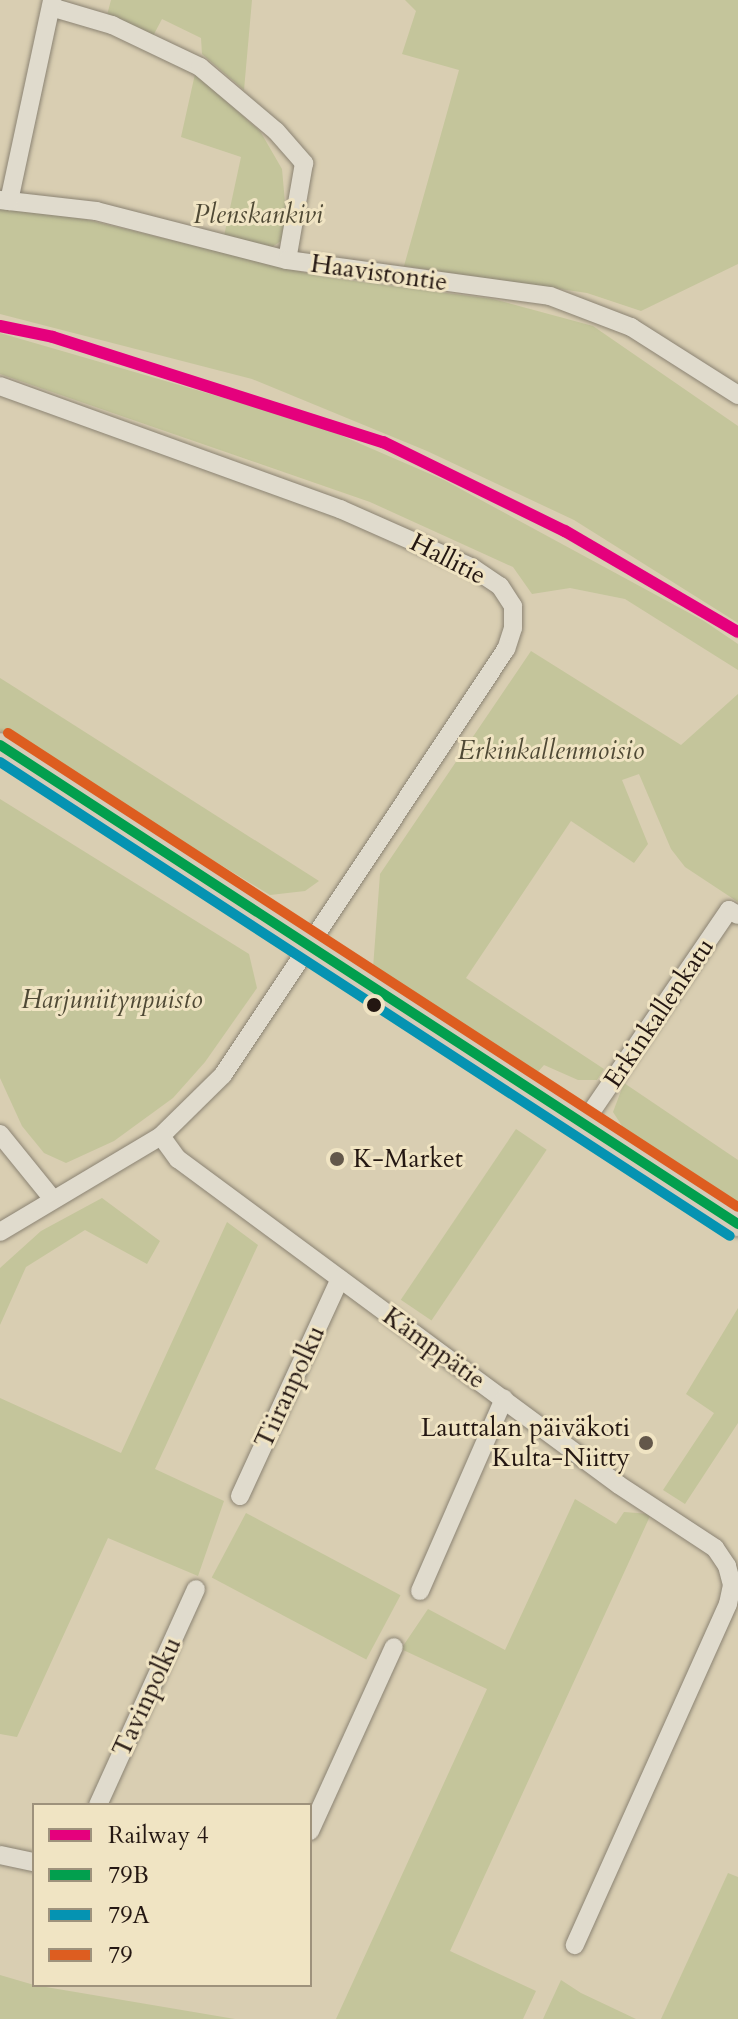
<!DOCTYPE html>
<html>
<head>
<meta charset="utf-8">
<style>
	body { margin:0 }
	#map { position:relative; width:738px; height:2019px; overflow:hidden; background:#d9ceb2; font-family:Cardo,serif }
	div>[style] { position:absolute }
	.green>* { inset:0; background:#c4c59b; transform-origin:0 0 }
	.roads { filter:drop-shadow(0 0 2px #8b8373) drop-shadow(0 0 2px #8b8373) }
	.minor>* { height:18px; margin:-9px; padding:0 9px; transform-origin:9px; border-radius:9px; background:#e0dbcd }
	.major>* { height:24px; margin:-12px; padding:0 12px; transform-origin:12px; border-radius:12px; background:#d5cbb9 }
	.bus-1>* { height:10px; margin:-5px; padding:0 5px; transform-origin:5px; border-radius:5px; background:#029f4e }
	.bus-2>* { height:10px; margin:-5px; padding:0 5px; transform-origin:5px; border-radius:5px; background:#0593b2 }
	.bus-3>* { height:10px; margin:-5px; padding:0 5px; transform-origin:5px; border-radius:5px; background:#dd5d20 }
	.rail-1>* { height:12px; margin:-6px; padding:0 6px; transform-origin:6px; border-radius:6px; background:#e5007d }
	.dots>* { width:22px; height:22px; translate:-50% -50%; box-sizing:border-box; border:4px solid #f0e4c3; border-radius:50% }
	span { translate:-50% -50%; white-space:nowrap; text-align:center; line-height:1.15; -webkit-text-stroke:6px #f0e4c3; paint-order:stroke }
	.park-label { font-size:26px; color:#4f4935; font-style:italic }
	.street-label { font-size:26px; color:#241712 }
	.poi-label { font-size:26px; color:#241712 }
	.left { translate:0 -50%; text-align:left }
	.right { translate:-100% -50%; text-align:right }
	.legend { position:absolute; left:32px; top:1803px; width:280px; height:184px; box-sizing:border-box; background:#f0e4c3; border:2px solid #9e927c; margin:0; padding:10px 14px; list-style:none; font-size:24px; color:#241712 }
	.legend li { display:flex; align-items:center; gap:16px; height:40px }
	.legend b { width:40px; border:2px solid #9e927c }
</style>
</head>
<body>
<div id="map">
	<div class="green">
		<div style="clip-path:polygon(111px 0,252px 0,244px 90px,202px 54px,201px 38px,162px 19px,153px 36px,107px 15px)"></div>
		<div style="clip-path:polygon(405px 0,738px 0,738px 264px,641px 311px,587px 293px,404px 266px,459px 70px,402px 54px,416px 11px)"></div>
		<div style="clip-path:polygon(195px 74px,260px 131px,282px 169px,287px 225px,281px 241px,269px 249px,224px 236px,241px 157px,181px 137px)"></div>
		<div style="clip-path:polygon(0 208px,84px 219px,323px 277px,493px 299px,593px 326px,738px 426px,738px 623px,574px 520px,427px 451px,252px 379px,0 314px)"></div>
		<div style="clip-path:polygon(0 333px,317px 425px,444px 480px,704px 621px,738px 644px,738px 670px,625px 599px,570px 588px,532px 594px,513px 567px,370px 502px,0 374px)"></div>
		<div style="clip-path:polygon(531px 651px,681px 745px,738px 694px,738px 902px,685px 867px,671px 849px,639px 774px,622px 780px,648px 844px,634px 863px,571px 821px,466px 978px,604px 1069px,597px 1080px,578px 1080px,544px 1065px,536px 1074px,529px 1071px,373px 968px,380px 874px)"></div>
		<div style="clip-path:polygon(0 678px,8px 683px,319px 881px,305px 891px,270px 895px,0 730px)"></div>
		<div style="clip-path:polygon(0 799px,249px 954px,257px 988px,205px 1062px,173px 1098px,114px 1141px,66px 1163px,44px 1153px,22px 1126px,0 1078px)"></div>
		<div style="clip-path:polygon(624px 1083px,738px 1160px,738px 1203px,624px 1129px,613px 1112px)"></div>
		<div style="left:516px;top:1129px;width:37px;height:206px;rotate:34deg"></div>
		<div style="clip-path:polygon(102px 1198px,160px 1241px,147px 1264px,85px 1230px,26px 1267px,0 1325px,0 1268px,41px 1231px)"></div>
		<div style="clip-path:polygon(227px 1222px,258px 1245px,155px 1469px,224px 1501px,198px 1576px,108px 1538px,17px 1737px,0 1734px,0 1398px,121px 1453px)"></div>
		<div style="clip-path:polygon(738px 1308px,738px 1423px,685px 1504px,663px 1490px,714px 1413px,686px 1394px)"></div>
		<div style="clip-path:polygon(575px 1499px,616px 1524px,624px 1512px,651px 1514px,450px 1951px,536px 1991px,523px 2019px,336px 2019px,487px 1689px,401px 1649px,428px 1609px,505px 1650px)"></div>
		<div style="left:246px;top:1513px;width:175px;height:73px;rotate:28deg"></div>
		<div style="clip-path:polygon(728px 1873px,738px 1877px,738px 2019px,661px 2019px)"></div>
		<div style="clip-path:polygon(0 1975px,34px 1985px,235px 2019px,0 2019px)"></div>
		<div style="clip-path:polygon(561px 1980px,581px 1993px,636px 2019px,543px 2019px)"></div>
	</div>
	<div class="roads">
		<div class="minor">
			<div style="left:51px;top:7px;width:64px;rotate:16.4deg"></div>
			<div style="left:112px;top:25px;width:98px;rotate:25.5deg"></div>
			<div style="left:200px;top:67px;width:99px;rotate:40.1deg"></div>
			<div style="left:276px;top:131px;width:43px;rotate:48.8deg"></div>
			<div style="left:304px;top:163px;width:98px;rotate:99.9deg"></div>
			<div style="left:0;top:200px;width:97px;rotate:6.5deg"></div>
			<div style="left:96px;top:211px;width:197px;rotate:14.4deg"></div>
			<div style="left:287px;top:260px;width:265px;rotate:7.8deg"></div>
			<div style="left:550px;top:296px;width:87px;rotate:20.9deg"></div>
			<div style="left:631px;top:327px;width:127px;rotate:32.4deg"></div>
			<div style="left:9px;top:201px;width:206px;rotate:-77.9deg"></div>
			<div style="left:0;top:386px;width:362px;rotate:19.9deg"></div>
			<div style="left:340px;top:509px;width:145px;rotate:23.9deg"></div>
			<div style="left:473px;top:568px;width:32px;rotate:34deg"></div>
			<div style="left:500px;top:586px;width:24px;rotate:57deg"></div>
			<div style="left:513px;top:606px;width:22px;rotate:90deg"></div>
			<div style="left:513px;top:628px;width:22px;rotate:108deg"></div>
			<div style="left:506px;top:649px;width:511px;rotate:123.6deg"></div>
			<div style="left:223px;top:1075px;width:87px;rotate:135.5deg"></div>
			<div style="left:161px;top:1136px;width:187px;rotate:149.2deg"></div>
			<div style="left:583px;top:1124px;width:259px;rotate:-55.7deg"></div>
			<div style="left:729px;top:910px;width:10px;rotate:29deg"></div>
			<div style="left:0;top:1134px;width:81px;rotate:51deg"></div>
			<div style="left:161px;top:1136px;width:29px;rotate:54deg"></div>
			<div style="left:178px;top:1159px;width:548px;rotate:36.47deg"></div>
			<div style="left:619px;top:1485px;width:115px;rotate:33.3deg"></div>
			<div style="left:715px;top:1548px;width:22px;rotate:56deg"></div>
			<div style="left:727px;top:1566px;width:20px;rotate:75deg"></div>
			<div style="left:732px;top:1585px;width:19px;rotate:102deg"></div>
			<div style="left:728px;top:1604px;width:374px;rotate:114.2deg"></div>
			<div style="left:240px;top:1496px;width:239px;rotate:-65.3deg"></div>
			<div style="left:420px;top:1591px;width:210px;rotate:-66.4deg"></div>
			<div style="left:98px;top:1805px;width:237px;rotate:-65.6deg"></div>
			<div style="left:310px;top:1831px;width:202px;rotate:-65.5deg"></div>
			<div style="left:0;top:1855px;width:35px;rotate:12deg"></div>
		</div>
		<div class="major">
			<div style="left:0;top:745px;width:880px;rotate:32.99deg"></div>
		</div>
	</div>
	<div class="bus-1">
		<div style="left:0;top:745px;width:880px;rotate:32.99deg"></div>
	</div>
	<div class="bus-2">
		<div style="left:0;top:762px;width:870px;rotate:33deg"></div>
	</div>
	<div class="bus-3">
		<div style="left:8px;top:733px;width:870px;rotate:33deg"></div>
	</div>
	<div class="rail-1">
		<div style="left:0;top:326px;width:54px;rotate:11.7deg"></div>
		<div style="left:53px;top:337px;width:346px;rotate:17.7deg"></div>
		<div style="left:383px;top:442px;width:203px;rotate:26.1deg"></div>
		<div style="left:565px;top:531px;width:200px;rotate:30.3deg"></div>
	</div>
	<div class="dots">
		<div style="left:374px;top:1005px;background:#241712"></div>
		<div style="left:337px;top:1159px;background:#63574a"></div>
		<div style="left:646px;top:1443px;background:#63574a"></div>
	</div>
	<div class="park-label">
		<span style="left:258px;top:215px">Plenskankivi</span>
		<span style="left:551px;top:751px">Erkinkallenmoisio</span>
		<span style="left:112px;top:1000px">Harjuniitynpuisto</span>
	</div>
	<div class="street-label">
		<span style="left:379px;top:273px;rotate:8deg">Haavistontie</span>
		<span style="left:448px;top:559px;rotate:27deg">Hallitie</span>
		<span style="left:659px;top:1013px;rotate:-56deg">Erkinkallenkatu</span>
		<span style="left:434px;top:1348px;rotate:36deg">Kämppätie</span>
		<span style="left:290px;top:1387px;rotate:-65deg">Tiiranpolku</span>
		<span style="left:147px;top:1697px;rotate:-65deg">Tavinpolku</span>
	</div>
	<div class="poi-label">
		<span class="left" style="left:353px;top:1159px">K-Market</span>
		<span class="right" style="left:630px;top:1443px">Lauttalan päiväkoti<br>Kulta-Niitty</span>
	</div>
	<ul class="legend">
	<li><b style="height:10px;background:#e5007d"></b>Railway 4</li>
	<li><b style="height:10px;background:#029f4e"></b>79B</li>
	<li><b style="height:10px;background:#0593b2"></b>79A</li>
	<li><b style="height:10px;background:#dd5d20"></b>79</li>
	</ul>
</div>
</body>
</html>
